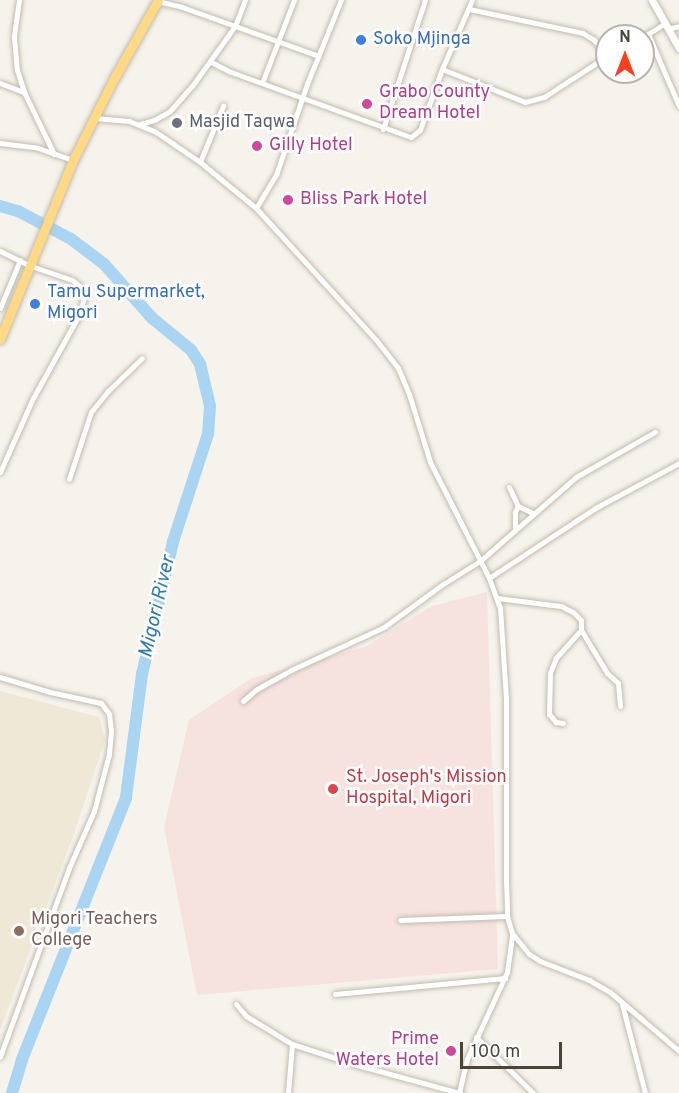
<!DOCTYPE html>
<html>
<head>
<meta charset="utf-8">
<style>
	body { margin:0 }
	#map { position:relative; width:679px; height:1093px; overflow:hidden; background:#f6f3ec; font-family:Overpass,sans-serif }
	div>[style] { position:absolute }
	.education>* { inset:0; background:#efe8d6 }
	.medical>* { inset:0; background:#f6e3e0 }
	.river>* { height:12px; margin:-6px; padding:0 6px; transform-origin:6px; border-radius:6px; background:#a9d4f2 }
	.roads { filter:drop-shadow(0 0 2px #c2bbae) drop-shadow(0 0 2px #c2bbae) }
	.minor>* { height:5px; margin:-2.5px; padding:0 2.5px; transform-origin:2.5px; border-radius:2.5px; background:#fff }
	.tertiary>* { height:7px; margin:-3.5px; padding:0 3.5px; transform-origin:3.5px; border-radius:3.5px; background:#fff }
	.trunk>* { height:9px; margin:-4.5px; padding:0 4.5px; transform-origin:4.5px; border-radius:4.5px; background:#ffd985 }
	.dots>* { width:16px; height:16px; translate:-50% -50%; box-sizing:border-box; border:3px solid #fff; border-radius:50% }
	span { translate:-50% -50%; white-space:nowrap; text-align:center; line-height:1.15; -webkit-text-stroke:5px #fff; paint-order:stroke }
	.shop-label { font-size:18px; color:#366cbe }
	.left { translate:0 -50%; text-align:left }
	.hotel-label { font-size:18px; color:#b23c85 }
	.right { translate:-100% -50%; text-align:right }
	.worship-label { font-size:18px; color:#5b616d }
	.health-label { font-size:18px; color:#be3a42 }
	.education-label { font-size:18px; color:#785e54 }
	.water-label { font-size:20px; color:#2e7ab2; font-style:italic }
	.north { position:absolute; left:595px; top:24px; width:60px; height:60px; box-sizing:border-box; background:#fff; border:2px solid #b7b4b0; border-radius:50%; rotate:0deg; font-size:16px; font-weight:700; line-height:24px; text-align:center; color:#4b4439 }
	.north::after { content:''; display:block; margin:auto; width:21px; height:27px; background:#fc3f1d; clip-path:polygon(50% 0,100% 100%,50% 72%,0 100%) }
	.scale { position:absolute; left:460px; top:1042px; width:102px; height:27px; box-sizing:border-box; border:3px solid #4b4439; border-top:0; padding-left:8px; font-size:18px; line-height:21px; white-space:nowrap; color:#4b4439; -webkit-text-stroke:4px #fff; paint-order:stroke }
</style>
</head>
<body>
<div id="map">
	<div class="education">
		<div style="clip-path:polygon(0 691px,99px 717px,105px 740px,75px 831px,0 1030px)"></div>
	</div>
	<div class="medical">
		<div style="clip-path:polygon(487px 592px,498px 969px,197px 995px,164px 827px,189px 720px,252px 678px,365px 647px,432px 606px)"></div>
	</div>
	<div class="river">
		<div style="left:0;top:206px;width:19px;rotate:16deg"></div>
		<div style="left:18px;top:211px;width:60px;rotate:27.8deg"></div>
		<div style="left:71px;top:239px;width:41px;rotate:37.1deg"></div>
		<div style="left:104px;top:264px;width:72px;rotate:48.4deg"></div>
		<div style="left:152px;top:318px;width:50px;rotate:39.4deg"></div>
		<div style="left:191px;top:350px;width:17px;rotate:57deg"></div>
		<div style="left:200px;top:364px;width:43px;rotate:76.6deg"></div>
		<div style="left:210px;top:406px;width:28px;rotate:94deg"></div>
		<div style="left:208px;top:434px;width:114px;rotate:108deg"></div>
		<div style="left:173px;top:542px;width:136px;rotate:103.2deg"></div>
		<div style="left:142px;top:674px;width:125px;rotate:97.4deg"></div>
		<div style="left:126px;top:798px;width:282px;rotate:111.7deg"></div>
		<div style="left:22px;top:1060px;width:34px;rotate:107deg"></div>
	</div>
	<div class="roads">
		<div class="minor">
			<div style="left:19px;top:0;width:37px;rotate:98deg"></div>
			<div style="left:14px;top:37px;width:33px;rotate:85deg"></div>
			<div style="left:17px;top:70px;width:23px;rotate:72deg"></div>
			<div style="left:24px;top:92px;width:69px;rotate:64.2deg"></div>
			<div style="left:157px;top:1px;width:26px;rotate:13deg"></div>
			<div style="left:182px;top:7px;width:145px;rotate:19.7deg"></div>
			<div style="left:469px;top:9px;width:116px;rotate:11.9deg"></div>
			<div style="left:583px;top:33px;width:13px;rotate:32deg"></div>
			<div style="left:594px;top:40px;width:20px;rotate:49deg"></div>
			<div style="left:668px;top:29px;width:11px;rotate:-15deg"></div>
			<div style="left:648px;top:34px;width:78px;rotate:66.7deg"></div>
			<div style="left:643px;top:37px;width:25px;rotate:-32deg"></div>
			<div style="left:211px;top:62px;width:22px;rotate:27deg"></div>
			<div style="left:231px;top:72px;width:191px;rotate:19.9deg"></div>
			<div style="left:411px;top:137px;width:11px;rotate:-38deg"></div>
			<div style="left:420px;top:130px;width:65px;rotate:-70.2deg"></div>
			<div style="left:442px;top:69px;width:75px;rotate:-66.5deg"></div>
			<div style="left:442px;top:69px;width:89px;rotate:21.7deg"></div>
			<div style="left:525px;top:102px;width:20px;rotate:-15deg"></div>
			<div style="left:544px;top:97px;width:75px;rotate:-33.1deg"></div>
			<div style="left:0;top:83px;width:26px;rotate:21deg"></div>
			<div style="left:262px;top:83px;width:89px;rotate:-68.9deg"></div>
			<div style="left:94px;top:118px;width:35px;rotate:5deg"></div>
			<div style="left:129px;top:121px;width:29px;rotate:22deg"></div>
			<div style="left:156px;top:132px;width:53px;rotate:34.3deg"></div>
			<div style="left:200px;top:162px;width:72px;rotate:39.4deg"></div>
			<div style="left:256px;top:208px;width:180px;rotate:47.7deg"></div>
			<div style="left:377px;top:341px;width:34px;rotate:52deg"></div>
			<div style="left:398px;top:368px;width:28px;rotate:67deg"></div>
			<div style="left:409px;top:394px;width:71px;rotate:72.8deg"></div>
			<div style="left:430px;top:462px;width:130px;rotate:63deg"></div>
			<div style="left:489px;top:578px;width:32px;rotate:70deg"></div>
			<div style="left:500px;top:608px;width:90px;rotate:86.2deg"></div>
			<div style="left:506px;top:698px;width:182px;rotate:90deg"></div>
			<div style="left:506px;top:880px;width:36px;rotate:88deg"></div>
			<div style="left:507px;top:916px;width:18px;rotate:74deg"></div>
			<div style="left:512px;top:933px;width:27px;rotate:51deg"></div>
			<div style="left:529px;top:954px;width:13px;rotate:32deg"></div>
			<div style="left:540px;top:961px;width:53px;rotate:21.2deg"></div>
			<div style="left:589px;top:980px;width:24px;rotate:30deg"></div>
			<div style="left:610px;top:992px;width:91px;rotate:40.5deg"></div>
			<div style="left:140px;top:124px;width:15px;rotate:-16deg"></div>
			<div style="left:154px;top:120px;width:18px;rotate:-29deg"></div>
			<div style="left:170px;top:111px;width:33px;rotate:-49deg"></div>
			<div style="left:192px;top:86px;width:74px;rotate:-54.4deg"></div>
			<div style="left:235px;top:26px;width:28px;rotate:-69deg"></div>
			<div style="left:383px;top:129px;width:136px;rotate:-72deg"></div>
			<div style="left:0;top:143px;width:38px;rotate:7deg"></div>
			<div style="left:38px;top:148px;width:37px;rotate:19deg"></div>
			<div style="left:200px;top:162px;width:61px;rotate:-67.7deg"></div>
			<div style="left:256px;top:208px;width:39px;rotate:-59deg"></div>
			<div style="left:276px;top:175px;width:96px;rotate:-71.2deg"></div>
			<div style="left:307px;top:84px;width:91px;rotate:-68deg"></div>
			<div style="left:0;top:251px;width:34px;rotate:26deg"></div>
			<div style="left:31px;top:266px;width:43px;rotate:18.9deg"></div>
			<div style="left:72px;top:280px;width:11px;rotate:38deg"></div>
			<div style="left:81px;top:287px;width:10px;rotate:73deg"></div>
			<div style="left:84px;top:297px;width:16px;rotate:104deg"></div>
			<div style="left:80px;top:313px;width:97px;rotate:118.9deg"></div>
			<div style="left:33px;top:398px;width:81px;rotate:114deg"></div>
			<div style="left:0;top:308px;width:52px;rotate:-67.4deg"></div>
			<div style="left:69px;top:479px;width:71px;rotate:-71.8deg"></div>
			<div style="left:91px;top:412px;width:27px;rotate:-51deg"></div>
			<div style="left:108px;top:391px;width:47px;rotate:-44.1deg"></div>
			<div style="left:509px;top:487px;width:21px;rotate:65deg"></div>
			<div style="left:518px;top:506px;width:7px;rotate:117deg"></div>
			<div style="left:515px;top:512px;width:17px;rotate:90deg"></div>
			<div style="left:518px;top:506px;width:17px;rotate:25deg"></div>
			<div style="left:489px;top:578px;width:129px;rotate:-33.3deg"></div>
			<div style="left:597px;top:507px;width:93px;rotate:-28.2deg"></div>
			<div style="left:497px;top:598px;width:64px;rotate:7.1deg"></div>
			<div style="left:561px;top:606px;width:13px;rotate:27deg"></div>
			<div style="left:573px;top:612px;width:11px;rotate:45deg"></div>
			<div style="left:581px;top:620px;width:10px;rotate:90deg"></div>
			<div style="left:581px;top:630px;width:38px;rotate:132deg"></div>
			<div style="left:556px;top:658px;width:16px;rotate:112deg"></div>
			<div style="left:550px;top:673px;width:41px;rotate:91.4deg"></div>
			<div style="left:549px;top:714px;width:11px;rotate:49deg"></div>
			<div style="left:556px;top:722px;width:7px;rotate:8deg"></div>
			<div style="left:581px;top:630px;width:50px;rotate:58.8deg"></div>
			<div style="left:607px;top:673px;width:15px;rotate:42deg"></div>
			<div style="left:618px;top:683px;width:23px;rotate:85deg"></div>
			<div style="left:0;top:677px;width:52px;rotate:16.7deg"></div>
			<div style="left:50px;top:692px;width:52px;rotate:12.2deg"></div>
			<div style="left:101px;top:703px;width:14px;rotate:54deg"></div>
			<div style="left:109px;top:714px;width:17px;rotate:83deg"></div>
			<div style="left:111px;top:731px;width:23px;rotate:95deg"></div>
			<div style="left:109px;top:754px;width:59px;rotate:104.7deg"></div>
			<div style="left:94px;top:811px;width:62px;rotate:113.7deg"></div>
			<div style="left:69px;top:868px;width:201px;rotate:110.1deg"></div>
			<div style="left:243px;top:701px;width:18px;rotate:-41deg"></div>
			<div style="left:257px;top:689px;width:39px;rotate:-29deg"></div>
			<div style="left:291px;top:670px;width:102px;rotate:-24.8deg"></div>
			<div style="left:384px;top:627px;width:73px;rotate:-36.1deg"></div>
			<div style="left:443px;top:584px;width:44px;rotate:-31.9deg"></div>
			<div style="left:480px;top:561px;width:128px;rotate:-41.2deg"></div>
			<div style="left:576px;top:477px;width:91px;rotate:-29.7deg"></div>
			<div style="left:400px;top:920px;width:107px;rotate:-2.1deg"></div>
			<div style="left:335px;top:994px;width:171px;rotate:-5.4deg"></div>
			<div style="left:236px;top:1004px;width:16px;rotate:50deg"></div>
			<div style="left:246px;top:1016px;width:54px;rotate:31.3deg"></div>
			<div style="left:292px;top:1044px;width:68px;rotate:17.9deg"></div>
			<div style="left:357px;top:1065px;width:107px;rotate:15.2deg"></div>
			<div style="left:622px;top:1004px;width:92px;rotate:75.5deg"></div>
			<div style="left:476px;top:1037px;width:80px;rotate:44.5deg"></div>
			<div style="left:288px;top:1093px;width:49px;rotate:-85.3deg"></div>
			<div style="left:459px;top:1093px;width:35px;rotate:-77deg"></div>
			<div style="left:467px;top:1059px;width:96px;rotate:-65.3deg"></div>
			<div style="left:507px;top:972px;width:37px;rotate:-82deg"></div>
		</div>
		<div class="tertiary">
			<div style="left:652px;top:0;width:55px;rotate:60.6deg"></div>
		</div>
		<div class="trunk">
			<div style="left:0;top:339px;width:193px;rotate:-67.8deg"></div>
			<div style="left:73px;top:160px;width:87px;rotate:-63.4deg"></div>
			<div style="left:112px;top:82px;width:94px;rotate:-60.7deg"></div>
		</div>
	</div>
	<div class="dots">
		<div style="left:361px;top:40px;background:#3f7fe0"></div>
		<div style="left:367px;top:104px;background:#d1479c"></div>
		<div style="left:177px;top:123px;background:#6b7280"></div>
		<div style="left:257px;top:146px;background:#d1479c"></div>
		<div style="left:288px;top:200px;background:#d1479c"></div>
		<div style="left:35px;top:304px;background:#3f7fe0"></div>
		<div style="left:333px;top:789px;background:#e0444e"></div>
		<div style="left:19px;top:931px;background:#8d6e63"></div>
		<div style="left:451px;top:1051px;background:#d1479c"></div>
	</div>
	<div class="shop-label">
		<span class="left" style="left:373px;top:40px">Soko Mjinga</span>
		<span class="left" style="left:47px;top:304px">Tamu Supermarket,<br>Migori</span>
	</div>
	<div class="hotel-label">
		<span class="left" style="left:379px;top:104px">Grabo County<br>Dream Hotel</span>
		<span class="left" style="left:269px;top:146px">Gilly Hotel</span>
		<span class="left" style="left:300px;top:200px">Bliss Park Hotel</span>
		<span class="right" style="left:439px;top:1051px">Prime<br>Waters Hotel</span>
	</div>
	<div class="worship-label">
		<span class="left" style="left:189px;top:123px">Masjid Taqwa</span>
	</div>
	<div class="health-label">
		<span class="left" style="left:346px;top:789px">St. Joseph's Mission<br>Hospital, Migori</span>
	</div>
	<div class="education-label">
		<span class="left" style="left:31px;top:931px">Migori Teachers<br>College</span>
	</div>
	<div class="water-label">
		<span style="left:158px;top:607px;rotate:-77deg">Migori River</span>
	</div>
	<div class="north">N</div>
	<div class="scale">100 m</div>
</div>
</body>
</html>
